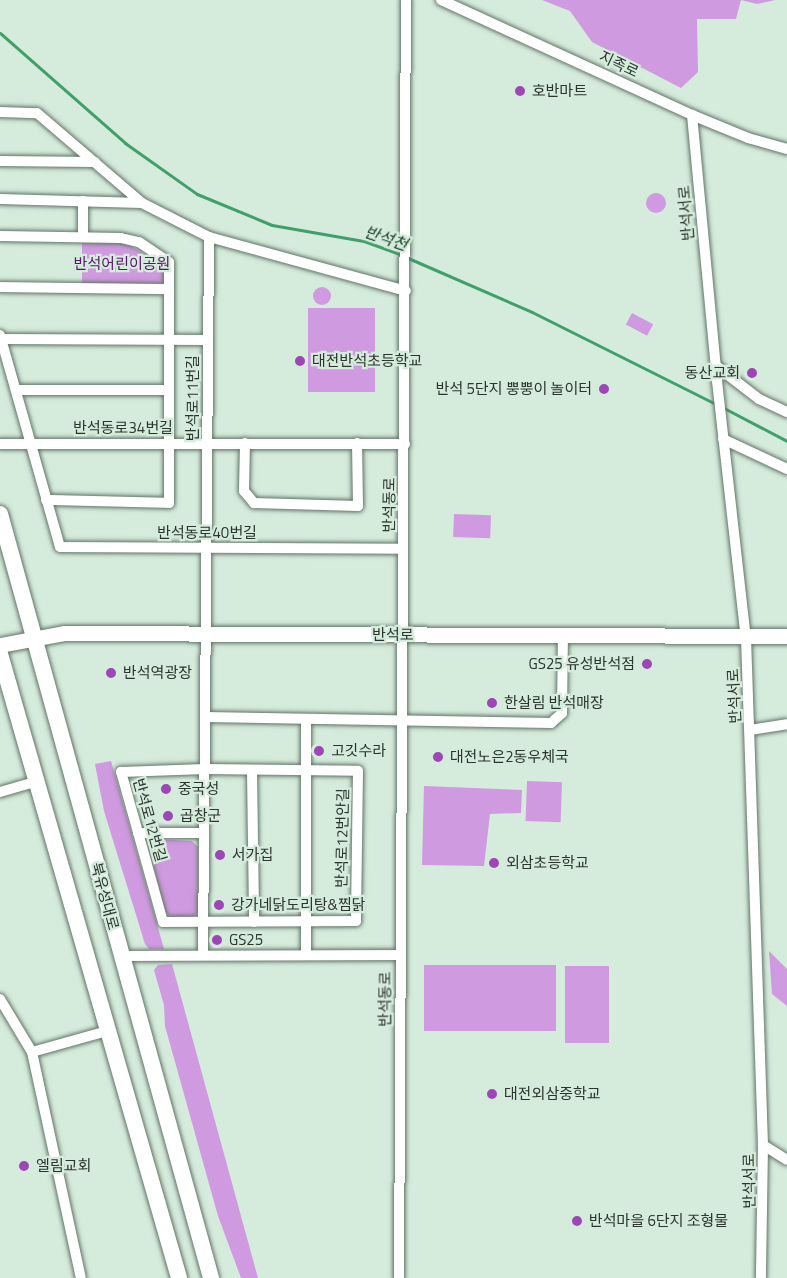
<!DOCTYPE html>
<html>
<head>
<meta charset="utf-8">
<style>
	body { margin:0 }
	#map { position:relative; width:787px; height:1278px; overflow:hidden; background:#d5ebdb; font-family:"Titillium Web","Noto Sans KR",sans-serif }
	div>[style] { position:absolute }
	.green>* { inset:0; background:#cf9adf; transform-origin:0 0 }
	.round { border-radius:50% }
	.stream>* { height:3px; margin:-1.5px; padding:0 1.5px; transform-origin:1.5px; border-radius:1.5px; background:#40a069 }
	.roads { filter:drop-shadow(0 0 2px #627568) drop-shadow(0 0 2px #627568) }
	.street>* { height:10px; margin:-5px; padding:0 5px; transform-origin:5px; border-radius:5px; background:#fff }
	.secondary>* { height:15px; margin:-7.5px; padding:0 7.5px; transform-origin:7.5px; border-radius:7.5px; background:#fff }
	.primary>* { height:16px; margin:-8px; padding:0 8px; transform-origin:8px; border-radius:8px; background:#fff }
	.dots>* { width:16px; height:16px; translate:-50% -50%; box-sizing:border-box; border:3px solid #d5ebdb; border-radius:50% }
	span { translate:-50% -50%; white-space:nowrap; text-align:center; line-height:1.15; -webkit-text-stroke:4.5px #d5ebdb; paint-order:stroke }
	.street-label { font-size:15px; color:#2b342e }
	.poi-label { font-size:15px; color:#2b342e }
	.left { translate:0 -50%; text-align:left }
	.right { translate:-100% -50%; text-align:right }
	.park-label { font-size:15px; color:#5c136f }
	.water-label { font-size:16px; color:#153d26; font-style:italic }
</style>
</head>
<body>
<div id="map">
	<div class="green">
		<div style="clip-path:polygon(542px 0,775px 0,757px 4px,741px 0,736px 19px,697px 19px,698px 72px,681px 88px,592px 42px,570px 11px)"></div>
		<div class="round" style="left:646px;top:193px;width:20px;height:20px"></div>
		<div style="clip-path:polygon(82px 243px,125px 243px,165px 265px,165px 279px,162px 283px,82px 283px)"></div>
		<div class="round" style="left:313px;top:287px;width:18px;height:18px"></div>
		<div style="left:308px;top:308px;width:67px;height:84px"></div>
		<div style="left:632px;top:313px;width:24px;height:13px;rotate:28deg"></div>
		<div style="left:454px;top:514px;width:37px;height:23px;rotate:2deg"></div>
		<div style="clip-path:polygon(111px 761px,164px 949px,149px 949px,145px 944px,104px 811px,95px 764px)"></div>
		<div style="left:527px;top:781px;width:35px;height:40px;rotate:2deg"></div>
		<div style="clip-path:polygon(424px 786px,522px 790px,521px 813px,490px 814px,484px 866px,422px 865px)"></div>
		<div style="clip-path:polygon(155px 839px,192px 841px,198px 847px,198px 912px,193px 917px,170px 917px,165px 911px,148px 846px)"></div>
		<div style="clip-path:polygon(769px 951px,787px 969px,787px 1006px,772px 994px)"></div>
		<div style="clip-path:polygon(172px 964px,258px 1278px,241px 1278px,218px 1216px,165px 1026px,164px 1005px,154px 970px,158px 965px)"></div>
		<div style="left:424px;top:965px;width:132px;height:66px"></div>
		<div style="left:565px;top:966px;width:44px;height:77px"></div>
	</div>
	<div class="stream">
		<div style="left:0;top:33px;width:167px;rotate:41.3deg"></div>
		<div style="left:125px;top:143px;width:88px;rotate:35.3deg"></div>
		<div style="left:197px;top:194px;width:81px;rotate:22.5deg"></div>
		<div style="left:272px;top:225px;width:93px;rotate:9.9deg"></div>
		<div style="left:364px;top:241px;width:40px;rotate:20.2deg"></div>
		<div style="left:408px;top:258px;width:135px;rotate:23.5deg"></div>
		<div style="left:532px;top:312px;width:206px;rotate:26.6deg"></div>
		<div style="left:722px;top:407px;width:73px;rotate:27.6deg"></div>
	</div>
	<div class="roads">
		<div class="street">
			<div style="left:441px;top:0;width:276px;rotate:24.6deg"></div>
			<div style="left:692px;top:115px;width:61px;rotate:22.3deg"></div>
			<div style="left:748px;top:138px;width:41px;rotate:15.8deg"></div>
			<div style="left:0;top:112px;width:37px;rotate:2deg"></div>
			<div style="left:37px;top:113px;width:138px;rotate:40.6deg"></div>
			<div style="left:692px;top:115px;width:267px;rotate:84.6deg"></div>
			<div style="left:717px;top:381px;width:259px;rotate:83.6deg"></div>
			<div style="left:746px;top:638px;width:507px;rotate:88.08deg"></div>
			<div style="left:763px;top:1145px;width:133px;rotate:90.9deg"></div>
			<div style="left:0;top:161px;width:95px;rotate:0.6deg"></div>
			<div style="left:0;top:199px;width:142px;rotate:1.6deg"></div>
			<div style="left:142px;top:203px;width:75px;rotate:26.9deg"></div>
			<div style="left:209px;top:237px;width:204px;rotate:15.3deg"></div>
			<div style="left:0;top:236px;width:121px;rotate:0.9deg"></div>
			<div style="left:121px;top:238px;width:18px;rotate:13deg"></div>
			<div style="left:139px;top:242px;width:36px;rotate:34deg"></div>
			<div style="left:169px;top:262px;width:241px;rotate:90deg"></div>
			<div style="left:169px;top:503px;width:123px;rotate:-178.6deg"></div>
			<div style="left:83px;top:237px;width:36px;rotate:-90deg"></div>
			<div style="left:0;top:287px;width:169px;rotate:0.7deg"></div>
			<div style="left:0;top:335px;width:220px;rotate:74.2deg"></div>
			<div style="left:60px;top:547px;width:343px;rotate:0.3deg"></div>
			<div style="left:1px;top:339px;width:207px;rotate:0.3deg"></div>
			<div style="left:715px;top:365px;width:56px;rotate:37.7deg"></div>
			<div style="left:759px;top:399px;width:31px;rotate:25deg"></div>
			<div style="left:16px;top:390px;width:153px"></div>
			<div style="left:723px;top:439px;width:71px;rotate:25.1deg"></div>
			<div style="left:245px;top:443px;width:48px;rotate:91.2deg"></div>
			<div style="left:244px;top:491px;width:16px;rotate:50deg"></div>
			<div style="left:254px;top:503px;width:104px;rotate:1.7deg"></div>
			<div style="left:358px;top:506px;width:63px;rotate:-90.9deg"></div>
			<div style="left:0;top:444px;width:405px"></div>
			<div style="left:205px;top:717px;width:346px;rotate:1deg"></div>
			<div style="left:551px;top:723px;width:15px;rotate:-42deg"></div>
			<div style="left:562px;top:713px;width:78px;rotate:-89.3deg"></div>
			<div style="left:750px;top:730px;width:37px;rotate:-9deg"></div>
			<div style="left:205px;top:769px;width:153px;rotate:0.7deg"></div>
			<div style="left:358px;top:771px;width:150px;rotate:90.8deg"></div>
			<div style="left:356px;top:921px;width:193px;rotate:179.7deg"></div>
			<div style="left:163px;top:922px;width:156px;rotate:-105.6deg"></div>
			<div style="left:121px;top:772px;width:84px;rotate:-2deg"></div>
			<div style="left:252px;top:770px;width:152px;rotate:89.2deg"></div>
			<div style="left:0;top:792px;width:37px;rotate:-16deg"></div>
			<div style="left:138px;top:833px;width:66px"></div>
			<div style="left:203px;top:955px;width:718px;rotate:-89.52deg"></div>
			<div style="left:306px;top:955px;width:236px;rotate:-90deg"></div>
			<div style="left:121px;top:956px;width:280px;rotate:-0.2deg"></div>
			<div style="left:0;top:999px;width:62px;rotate:58.9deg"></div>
			<div style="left:32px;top:1052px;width:231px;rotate:77.8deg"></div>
			<div style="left:32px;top:1052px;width:78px;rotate:-15.6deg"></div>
			<div style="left:763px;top:1145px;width:28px;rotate:32deg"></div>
			<div style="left:399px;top:1278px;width:1278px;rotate:-89.69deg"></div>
		</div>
		<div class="secondary">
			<div style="left:0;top:645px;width:66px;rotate:-10.5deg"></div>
			<div style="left:65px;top:633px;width:722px;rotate:0.24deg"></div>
		</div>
		<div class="primary">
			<div style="left:0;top:514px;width:793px;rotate:74.56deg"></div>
			<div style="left:0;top:654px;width:649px;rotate:73.99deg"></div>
		</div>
	</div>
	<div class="dots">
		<div style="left:520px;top:91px;background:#9c47b5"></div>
		<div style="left:300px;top:361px;background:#9c47b5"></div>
		<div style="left:752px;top:373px;background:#9c47b5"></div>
		<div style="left:604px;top:389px;background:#9c47b5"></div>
		<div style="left:647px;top:664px;background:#9c47b5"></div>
		<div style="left:111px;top:673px;background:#9c47b5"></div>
		<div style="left:492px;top:703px;background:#9c47b5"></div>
		<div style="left:319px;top:751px;background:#9c47b5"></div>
		<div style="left:438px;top:757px;background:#9c47b5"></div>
		<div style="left:166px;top:789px;background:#9c47b5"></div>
		<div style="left:168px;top:816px;background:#9c47b5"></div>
		<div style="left:220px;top:855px;background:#9c47b5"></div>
		<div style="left:494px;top:863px;background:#9c47b5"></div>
		<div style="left:219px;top:905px;background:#9c47b5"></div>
		<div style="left:217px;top:940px;background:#9c47b5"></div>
		<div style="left:492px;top:1094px;background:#9c47b5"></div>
		<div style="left:24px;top:1166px;background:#9c47b5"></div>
		<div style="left:577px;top:1221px;background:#9c47b5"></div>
	</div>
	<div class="street-label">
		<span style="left:619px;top:64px;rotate:25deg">지족로</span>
		<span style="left:686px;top:213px;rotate:-95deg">반석서로</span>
		<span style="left:193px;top:398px;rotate:-90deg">반석로11번길</span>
		<span style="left:123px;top:428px">반석동로34번길</span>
		<span style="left:389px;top:505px;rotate:-89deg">반석동로</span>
		<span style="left:207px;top:533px">반석동로40번길</span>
		<span style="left:393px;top:635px">반석로</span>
		<span style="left:734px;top:696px;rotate:-93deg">반석서로</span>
		<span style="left:150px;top:820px;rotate:74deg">반석로12번길</span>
		<span style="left:342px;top:838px;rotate:-89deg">반석로12번안길</span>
		<span style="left:105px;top:896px;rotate:75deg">북유성대로</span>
		<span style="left:385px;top:999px;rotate:-90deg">반석동로</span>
		<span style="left:749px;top:1181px;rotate:-91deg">반석서로</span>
	</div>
	<div class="poi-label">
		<span class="left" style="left:532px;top:91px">호반마트</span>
		<span class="left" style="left:312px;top:361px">대전반석초등학교</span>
		<span class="right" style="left:740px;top:373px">동산교회</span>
		<span class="right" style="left:592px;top:389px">반석 5단지 뿡뿡이 놀이터</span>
		<span class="right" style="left:635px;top:664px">GS25 유성반석점</span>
		<span class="left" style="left:123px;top:673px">반석역광장</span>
		<span class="left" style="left:504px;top:703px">한살림 반석매장</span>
		<span class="left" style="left:331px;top:751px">고깃수라</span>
		<span class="left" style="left:450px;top:757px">대전노은2동우체국</span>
		<span class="left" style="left:178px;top:789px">중국성</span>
		<span class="left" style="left:180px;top:816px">곱창군</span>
		<span class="left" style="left:232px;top:855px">서가집</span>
		<span class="left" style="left:506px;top:863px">외삼초등학교</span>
		<span class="left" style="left:231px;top:905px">강가네닭도리탕&amp;찜닭</span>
		<span class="left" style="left:229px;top:940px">GS25</span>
		<span class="left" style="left:504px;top:1094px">대전외삼중학교</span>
		<span class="left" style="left:36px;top:1166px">엘림교회</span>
		<span class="left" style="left:589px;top:1221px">반석마을 6단지 조형물</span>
	</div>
	<div class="park-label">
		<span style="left:122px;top:264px">반석어린이공원</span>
	</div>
	<div class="water-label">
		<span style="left:386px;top:238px;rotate:19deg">반석천</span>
	</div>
</div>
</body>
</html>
